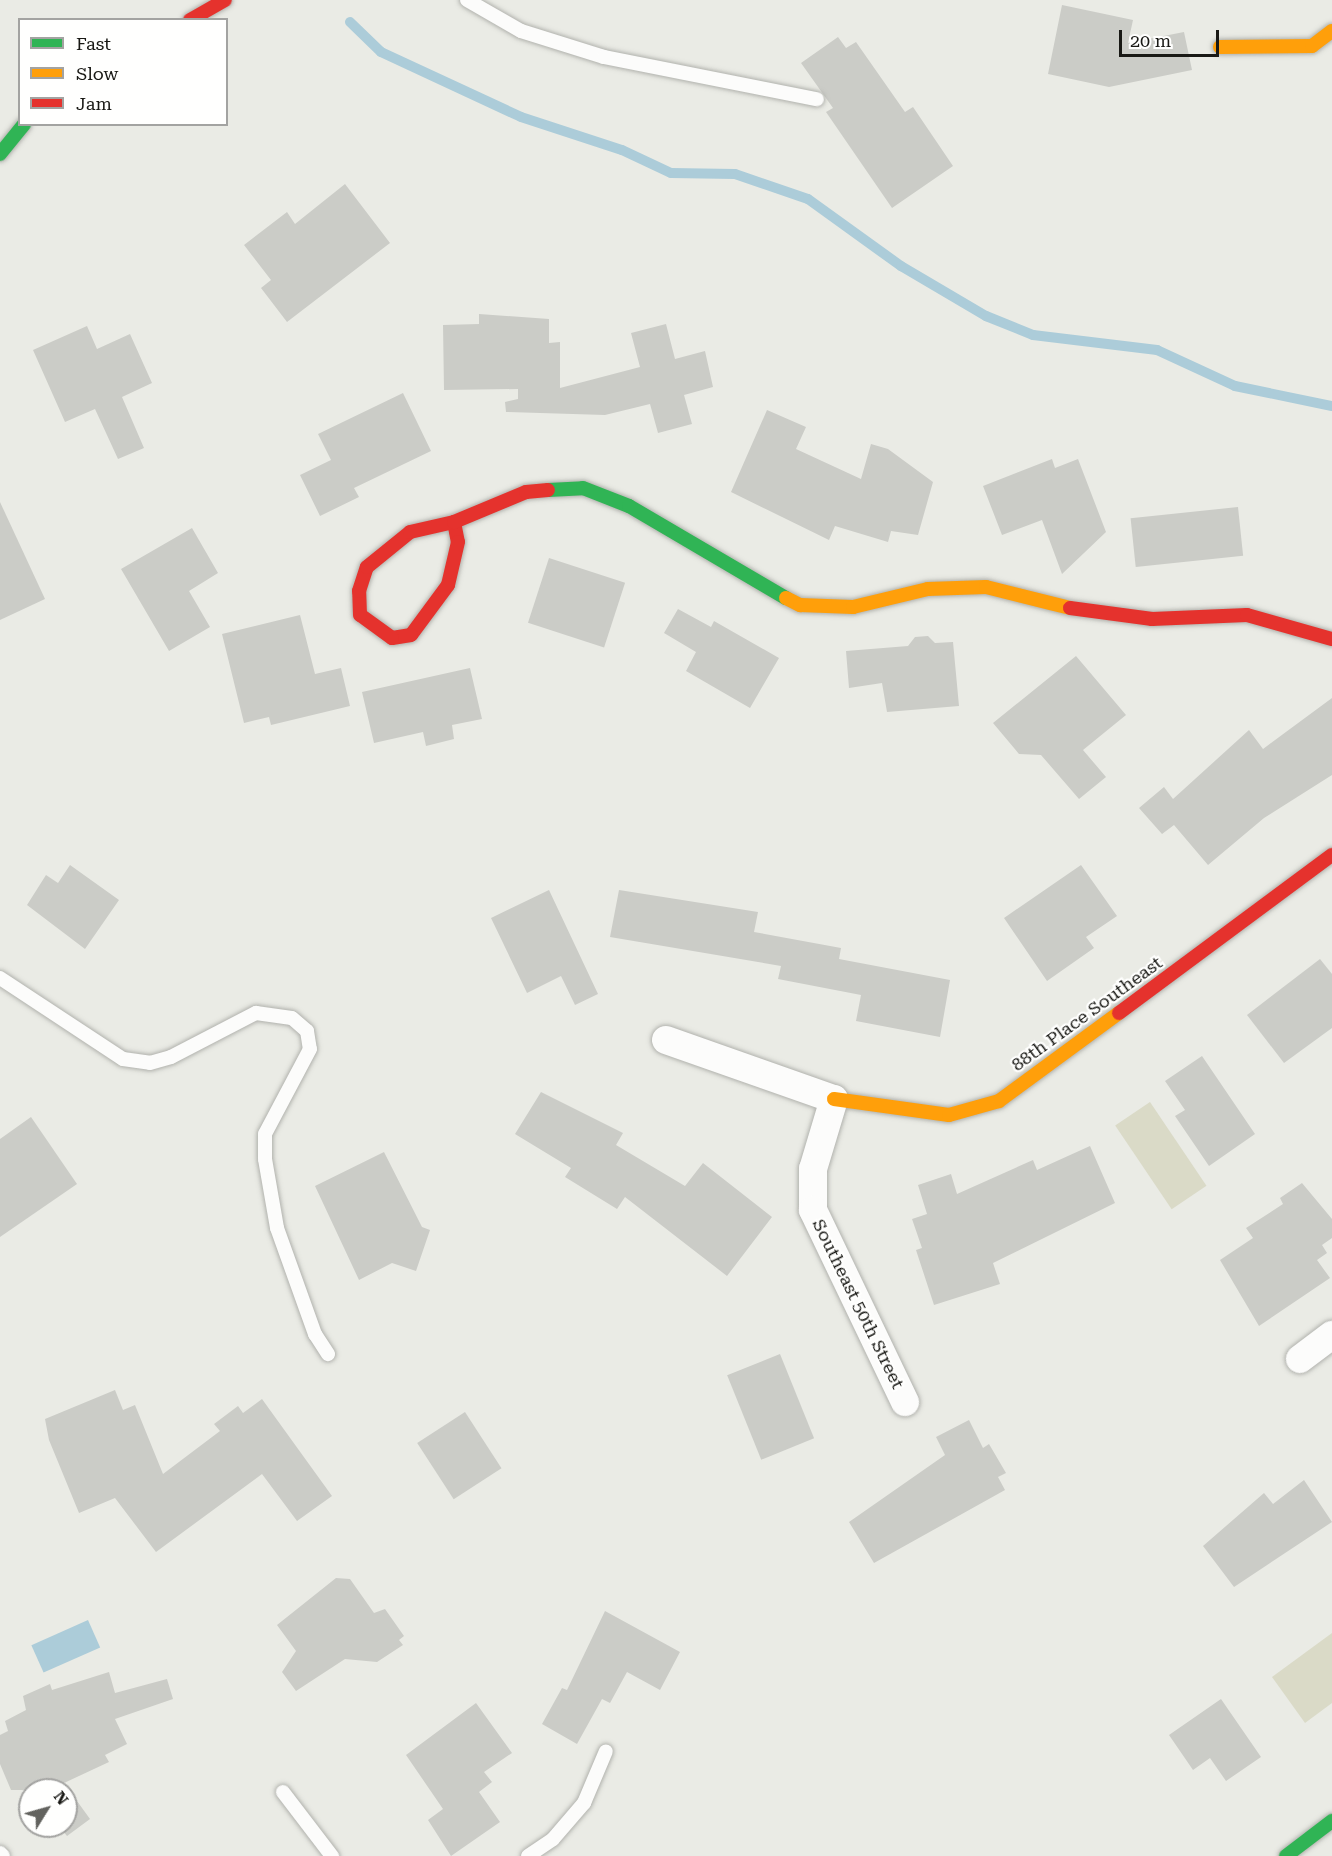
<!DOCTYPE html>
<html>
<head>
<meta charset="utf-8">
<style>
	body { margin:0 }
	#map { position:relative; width:1332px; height:1856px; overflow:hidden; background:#eaebe5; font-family:"Roboto Serif",serif }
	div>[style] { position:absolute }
	.green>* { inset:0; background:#dadac7; transform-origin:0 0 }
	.water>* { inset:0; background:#acccd9; transform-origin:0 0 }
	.stream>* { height:10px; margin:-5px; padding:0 5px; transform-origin:5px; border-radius:5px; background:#acccd9 }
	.building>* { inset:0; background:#cbccc7; transform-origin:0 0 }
	.roads { filter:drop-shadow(0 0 2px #b1b2ad) drop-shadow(0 0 2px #b1b2ad) }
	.lane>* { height:14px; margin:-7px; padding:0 7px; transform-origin:7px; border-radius:7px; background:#fcfcfb }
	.street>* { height:28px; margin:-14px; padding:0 14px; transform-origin:14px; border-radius:14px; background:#fcfcfb }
	.fast>* { height:14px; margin:-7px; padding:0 7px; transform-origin:7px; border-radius:7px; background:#30b455 }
	.slow>* { height:14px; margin:-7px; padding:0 7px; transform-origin:7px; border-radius:7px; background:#ff9f0a }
	.jam>* { height:14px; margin:-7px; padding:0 7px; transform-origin:7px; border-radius:7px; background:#e5322d }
	span { translate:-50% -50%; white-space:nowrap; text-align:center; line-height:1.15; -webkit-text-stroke:4.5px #fffffe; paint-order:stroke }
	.street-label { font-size:18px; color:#191915 }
	.legend { position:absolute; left:18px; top:18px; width:210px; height:108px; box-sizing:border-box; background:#fffffe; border:2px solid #a3a3a1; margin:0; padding:8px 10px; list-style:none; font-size:18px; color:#191915 }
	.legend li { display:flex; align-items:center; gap:12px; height:30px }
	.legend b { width:30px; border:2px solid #a3a3a1 }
	.north { position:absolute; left:18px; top:1778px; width:60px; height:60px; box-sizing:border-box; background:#fffffe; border:2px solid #a3a3a1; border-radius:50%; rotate:53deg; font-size:16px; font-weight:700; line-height:24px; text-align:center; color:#191915 }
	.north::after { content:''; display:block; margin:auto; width:21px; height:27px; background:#62625e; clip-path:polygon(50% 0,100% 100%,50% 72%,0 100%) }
	.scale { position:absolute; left:1119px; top:30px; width:100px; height:27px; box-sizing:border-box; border:3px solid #191915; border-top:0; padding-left:8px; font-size:18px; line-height:21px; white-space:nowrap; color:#191915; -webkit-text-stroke:4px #fffffe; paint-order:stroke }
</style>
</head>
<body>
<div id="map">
	<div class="green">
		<div style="left:1150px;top:1102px;width:101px;height:42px;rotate:56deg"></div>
		<div style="clip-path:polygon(1332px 1633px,1332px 1703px,1305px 1723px,1272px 1677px)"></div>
	</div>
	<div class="water">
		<div style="left:88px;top:1620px;width:30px;height:62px;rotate:66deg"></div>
	</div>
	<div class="stream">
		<div style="left:350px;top:22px;width:43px;rotate:44.1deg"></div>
		<div style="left:381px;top:52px;width:154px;rotate:24.9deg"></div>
		<div style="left:521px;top:117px;width:106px;rotate:18.1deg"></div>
		<div style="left:622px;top:150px;width:54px;rotate:25.1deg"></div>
		<div style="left:671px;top:173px;width:64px;rotate:0.9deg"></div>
		<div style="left:735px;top:174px;width:77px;rotate:18.9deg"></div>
		<div style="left:808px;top:199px;width:115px;rotate:35.8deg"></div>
		<div style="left:901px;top:266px;width:99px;rotate:30.5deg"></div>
		<div style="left:986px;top:316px;width:51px;rotate:22deg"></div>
		<div style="left:1033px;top:335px;width:125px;rotate:6.9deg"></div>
		<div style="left:1157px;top:350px;width:86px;rotate:24.8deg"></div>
		<div style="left:1235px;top:386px;width:99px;rotate:11.7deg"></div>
	</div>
	<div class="building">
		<div style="clip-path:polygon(1062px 5px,1133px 20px,1128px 43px,1184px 32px,1192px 70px,1109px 87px,1048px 74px)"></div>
		<div style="clip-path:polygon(838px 37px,846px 48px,856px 42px,905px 112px,913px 107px,953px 166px,892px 208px,826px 112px,833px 108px,801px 63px)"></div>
		<div style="clip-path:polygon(345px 184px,390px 243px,287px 322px,261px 288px,271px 280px,244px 245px,287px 212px,295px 224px)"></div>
		<div style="clip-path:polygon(479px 314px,549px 319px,549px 343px,560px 342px,560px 388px,640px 367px,631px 333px,666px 324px,675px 359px,705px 351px,713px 387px,684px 395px,692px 424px,658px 433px,650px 404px,605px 415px,506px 412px,505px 402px,518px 399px,518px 389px,444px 390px,443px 325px,479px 324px)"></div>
		<div style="clip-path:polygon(87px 326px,97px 349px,130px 334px,152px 383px,122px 397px,144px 448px,118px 459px,95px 409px,65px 422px,33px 350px)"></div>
		<div style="clip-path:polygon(403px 393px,431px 451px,354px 488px,359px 497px,320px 516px,300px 475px,331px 460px,318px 434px)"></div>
		<div style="clip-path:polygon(767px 410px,806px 427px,796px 449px,861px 479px,871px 444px,888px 449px,933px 482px,918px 535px,891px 531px,888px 542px,835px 526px,829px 540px,731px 492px)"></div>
		<div style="clip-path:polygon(1052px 459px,1055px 468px,1078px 459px,1106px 532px,1062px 574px,1042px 520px,1002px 535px,983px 486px)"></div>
		<div style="clip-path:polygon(0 502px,45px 599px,0 620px)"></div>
		<div style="left:1238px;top:507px;width:49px;height:108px;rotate:84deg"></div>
		<div style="clip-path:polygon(192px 528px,218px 573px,189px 591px,210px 627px,169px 651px,121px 569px)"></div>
		<div style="left:549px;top:558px;width:80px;height:68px;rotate:18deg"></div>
		<div style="clip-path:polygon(678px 609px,711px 627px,714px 621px,779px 658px,750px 708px,686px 671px,696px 652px,664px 633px)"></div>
		<div style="clip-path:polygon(300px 615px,315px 674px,341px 668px,350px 706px,271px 725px,269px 717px,244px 723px,222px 634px)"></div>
		<div style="clip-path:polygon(928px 636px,935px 643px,953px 642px,959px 706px,887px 712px,882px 683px,849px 688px,846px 651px,908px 646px,915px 637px)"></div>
		<div style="clip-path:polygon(1076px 656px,1126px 715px,1083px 750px,1106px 777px,1079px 799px,1041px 755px,1019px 754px,993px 723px)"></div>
		<div style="clip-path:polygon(470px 668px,482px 719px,452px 725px,454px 739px,426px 746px,423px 732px,374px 743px,362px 692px)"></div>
		<div style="clip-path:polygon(1332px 698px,1332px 775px,1264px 818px,1208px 865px,1174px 825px,1162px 834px,1139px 808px,1164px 787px,1173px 799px,1249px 730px,1263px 749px)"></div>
		<div style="clip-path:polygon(70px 865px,119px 900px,85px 949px,27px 905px,46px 875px,58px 883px)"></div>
		<div style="clip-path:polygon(1081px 865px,1117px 916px,1086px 937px,1094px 948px,1047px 981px,1004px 918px)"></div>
		<div style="clip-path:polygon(549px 890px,598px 994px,575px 1005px,561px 976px,527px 993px,491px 918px)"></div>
		<div style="clip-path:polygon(619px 890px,758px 912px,754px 932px,841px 948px,839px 959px,950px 980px,940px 1037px,856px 1021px,861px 995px,778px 979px,781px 966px,610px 937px)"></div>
		<div style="clip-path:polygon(1320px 959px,1332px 974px,1332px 1028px,1284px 1063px,1247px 1015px)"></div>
		<div style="clip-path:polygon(1202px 1056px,1255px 1134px,1209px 1166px,1175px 1116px,1185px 1110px,1165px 1081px)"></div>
		<div style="clip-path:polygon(541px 1092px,623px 1133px,616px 1145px,685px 1186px,703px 1163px,772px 1217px,727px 1276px,625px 1197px,617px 1209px,565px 1177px,571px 1168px,515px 1134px)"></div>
		<div style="clip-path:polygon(31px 1117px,77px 1184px,0 1237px,0 1139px)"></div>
		<div style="clip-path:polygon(1090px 1146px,1115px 1203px,993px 1263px,1000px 1284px,934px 1305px,916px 1250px,922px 1248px,912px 1219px,927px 1214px,918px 1185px,951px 1174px,957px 1194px,1033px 1160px,1037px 1170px)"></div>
		<div style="clip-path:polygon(384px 1152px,422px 1227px,430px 1230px,416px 1271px,392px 1263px,359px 1280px,315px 1186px)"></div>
		<div style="clip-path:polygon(1302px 1183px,1332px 1219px,1332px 1238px,1322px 1245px,1327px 1253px,1317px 1260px,1330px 1278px,1259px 1326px,1220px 1260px,1253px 1238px,1246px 1228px,1283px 1204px,1280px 1198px)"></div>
		<div style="left:780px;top:1354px;width:91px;height:57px;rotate:68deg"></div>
		<div style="clip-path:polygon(115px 1390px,123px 1410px,135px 1405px,163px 1474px,220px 1431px,214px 1424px,238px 1406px,243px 1413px,262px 1399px,332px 1496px,297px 1521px,262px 1474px,156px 1552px,115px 1498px,79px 1513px,49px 1440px,45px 1419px)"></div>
		<div style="left:465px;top:1412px;width:67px;height:57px;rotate:57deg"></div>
		<div style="clip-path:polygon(969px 1420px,983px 1448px,989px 1444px,1006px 1473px,998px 1477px,1005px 1490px,874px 1563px,849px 1522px,945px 1455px,936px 1437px)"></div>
		<div style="clip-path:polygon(1304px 1480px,1332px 1522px,1234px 1587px,1203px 1546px,1264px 1493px,1273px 1504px)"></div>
		<div style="clip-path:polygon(336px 1578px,350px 1579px,374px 1613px,385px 1609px,404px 1636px,399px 1640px,403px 1645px,377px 1662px,345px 1659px,296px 1691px,282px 1672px,296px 1651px,277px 1625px)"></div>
		<div style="clip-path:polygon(605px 1611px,680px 1652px,660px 1690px,627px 1672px,610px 1703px,602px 1699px,577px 1744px,542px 1724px,562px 1688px,567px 1690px)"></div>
		<div style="clip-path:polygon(109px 1672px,115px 1693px,167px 1679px,173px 1699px,115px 1719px,127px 1744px,105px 1755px,109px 1762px,64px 1783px,90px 1819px,67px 1836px,59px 1826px,66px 1826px,66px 1790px,11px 1790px,0 1764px,0 1735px,8px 1731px,5px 1721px,26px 1710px,23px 1696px,50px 1684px,52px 1690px)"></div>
		<div style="clip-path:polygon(1221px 1699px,1261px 1757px,1226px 1781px,1210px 1758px,1193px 1770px,1169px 1735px)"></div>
		<div style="clip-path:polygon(476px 1703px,512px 1753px,484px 1772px,492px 1782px,479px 1792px,500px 1822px,451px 1856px,428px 1820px,443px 1809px,406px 1755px)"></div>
	</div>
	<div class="roads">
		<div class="lane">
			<div style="left:467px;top:0;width:62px;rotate:29.9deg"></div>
			<div style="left:521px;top:31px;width:87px;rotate:17.4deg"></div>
			<div style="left:604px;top:57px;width:217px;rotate:11.2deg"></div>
			<div style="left:0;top:978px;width:147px;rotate:33.4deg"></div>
			<div style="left:123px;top:1059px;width:27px;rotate:8deg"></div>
			<div style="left:150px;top:1063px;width:22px;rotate:-16deg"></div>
			<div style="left:171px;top:1057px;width:96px;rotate:-27.4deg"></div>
			<div style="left:256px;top:1013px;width:36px;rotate:8deg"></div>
			<div style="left:292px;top:1018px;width:20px;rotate:41deg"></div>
			<div style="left:307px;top:1031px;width:18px;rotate:81deg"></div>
			<div style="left:310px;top:1049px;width:96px;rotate:117.9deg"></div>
			<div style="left:265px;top:1134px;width:25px;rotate:90deg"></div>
			<div style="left:265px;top:1159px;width:70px;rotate:80.1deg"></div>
			<div style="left:277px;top:1228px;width:113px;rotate:70.3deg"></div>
			<div style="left:315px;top:1334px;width:24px;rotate:57deg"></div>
			<div style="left:283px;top:1792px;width:81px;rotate:52.6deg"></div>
			<div style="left:0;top:1853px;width:4px;rotate:45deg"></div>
			<div style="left:528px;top:1856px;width:30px;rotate:-34deg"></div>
			<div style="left:553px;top:1839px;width:48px;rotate:-49.3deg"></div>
			<div style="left:584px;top:1803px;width:56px;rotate:-67.1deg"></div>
		</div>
		<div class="street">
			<div style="left:666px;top:1040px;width:178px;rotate:19.4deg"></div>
			<div style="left:834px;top:1099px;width:73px;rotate:106.7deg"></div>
			<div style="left:813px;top:1169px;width:41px;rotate:90deg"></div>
			<div style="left:813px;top:1210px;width:213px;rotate:64.4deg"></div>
			<div style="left:1300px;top:1359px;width:40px;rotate:-37deg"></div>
		</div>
		<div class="fast">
			<div style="left:0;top:154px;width:38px;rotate:-51deg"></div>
			<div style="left:548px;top:490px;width:35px;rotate:-3deg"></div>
			<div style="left:583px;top:488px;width:49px;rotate:21.4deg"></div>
			<div style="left:629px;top:506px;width:182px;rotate:30.4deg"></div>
			<div style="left:1286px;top:1856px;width:58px;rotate:-37.3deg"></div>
		</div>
		<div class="slow">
			<div style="left:1220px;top:47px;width:92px;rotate:-0.6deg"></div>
			<div style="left:1312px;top:46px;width:25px;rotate:-37deg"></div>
			<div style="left:786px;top:598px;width:16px;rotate:27deg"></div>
			<div style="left:800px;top:605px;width:53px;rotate:2.2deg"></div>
			<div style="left:853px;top:607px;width:77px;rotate:-13.5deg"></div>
			<div style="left:928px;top:589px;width:58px;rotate:-2deg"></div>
			<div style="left:986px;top:587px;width:87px;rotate:14deg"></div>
			<div style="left:834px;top:1099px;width:116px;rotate:7.9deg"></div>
			<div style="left:949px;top:1115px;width:52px;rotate:-15.6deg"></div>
			<div style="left:999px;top:1101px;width:149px;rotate:-36.3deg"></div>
		</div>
		<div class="jam">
			<div style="left:190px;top:20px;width:40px;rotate:-29.7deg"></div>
			<div style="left:454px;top:522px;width:20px;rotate:79deg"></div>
			<div style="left:458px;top:542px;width:44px;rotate:103.1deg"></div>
			<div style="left:448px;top:585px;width:62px;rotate:126.5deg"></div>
			<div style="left:411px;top:635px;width:19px;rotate:171deg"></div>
			<div style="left:392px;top:638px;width:39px;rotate:-144deg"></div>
			<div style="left:360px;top:615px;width:24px;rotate:-92deg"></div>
			<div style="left:359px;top:591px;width:25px;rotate:-72deg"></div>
			<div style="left:367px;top:567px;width:55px;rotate:-39.1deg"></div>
			<div style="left:410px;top:532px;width:45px;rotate:-12.8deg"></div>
			<div style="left:454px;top:522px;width:78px;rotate:-22.6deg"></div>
			<div style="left:526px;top:492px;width:22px;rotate:-5deg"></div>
			<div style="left:1070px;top:608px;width:83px;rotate:7.6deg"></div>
			<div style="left:1152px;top:619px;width:95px;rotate:-2.4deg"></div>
			<div style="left:1247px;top:615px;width:88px;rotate:15.8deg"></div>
			<div style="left:1119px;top:1013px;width:265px;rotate:-36.6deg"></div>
		</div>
	</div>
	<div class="street-label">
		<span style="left:1087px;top:1014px;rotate:-36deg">88th Place Southeast</span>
		<span style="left:858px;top:1304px;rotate:64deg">Southeast 50th Street</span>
	</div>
	<ul class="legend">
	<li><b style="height:8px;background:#30b455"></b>Fast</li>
	<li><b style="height:8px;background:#ff9f0a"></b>Slow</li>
	<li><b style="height:8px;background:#e5322d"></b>Jam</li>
	</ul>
	<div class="north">N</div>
	<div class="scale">20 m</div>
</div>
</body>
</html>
